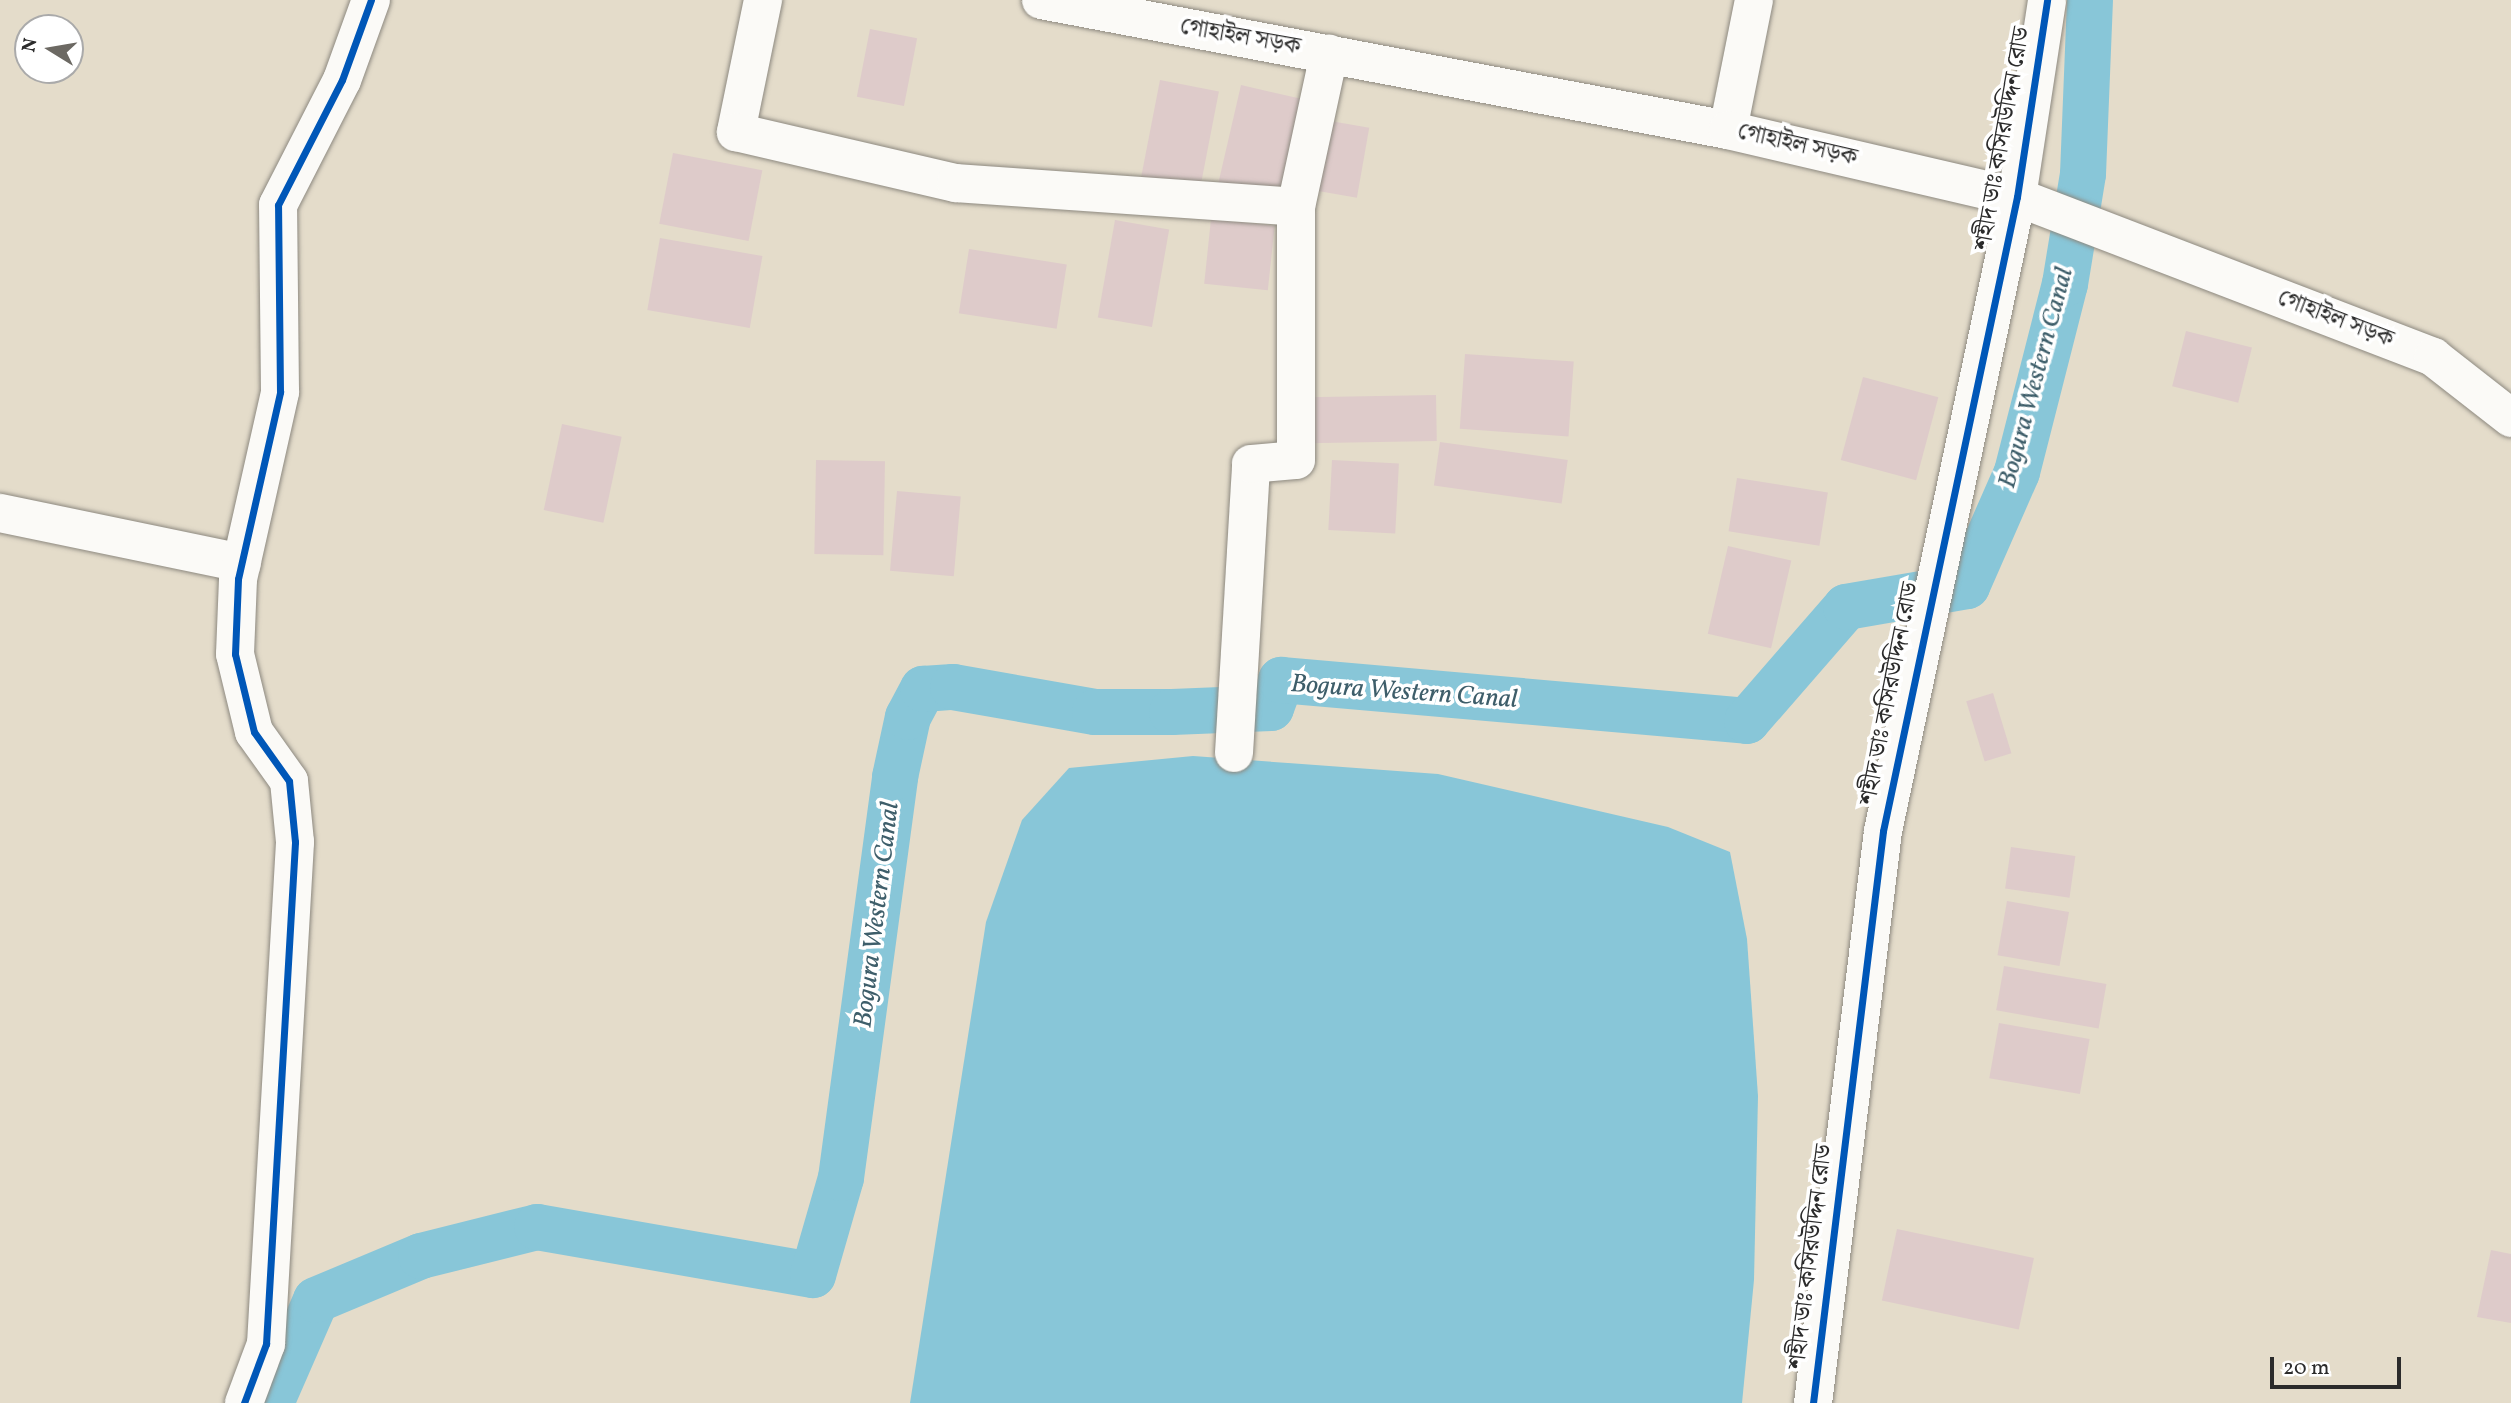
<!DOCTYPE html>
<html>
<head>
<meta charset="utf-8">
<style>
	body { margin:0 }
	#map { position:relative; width:2511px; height:1403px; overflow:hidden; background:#e4dcca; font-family:Vollkorn,"Noto Serif Bengali",serif }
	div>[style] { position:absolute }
	.water>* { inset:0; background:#88c6d8 }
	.canal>* { height:46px; margin:-23px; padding:0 23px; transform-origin:23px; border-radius:23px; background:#88c6d8 }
	.building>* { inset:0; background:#decbca; transform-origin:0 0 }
	.roads { filter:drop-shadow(0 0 2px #8d8980) drop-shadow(0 0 2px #8d8980) }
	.minor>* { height:38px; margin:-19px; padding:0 19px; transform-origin:19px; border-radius:19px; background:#fbfaf7 }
	.major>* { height:38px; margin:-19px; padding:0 19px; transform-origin:19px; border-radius:19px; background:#fbfaf7 }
	.cycleway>* { height:7px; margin:-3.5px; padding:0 3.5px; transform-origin:3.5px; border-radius:3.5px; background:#0057b8 }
	span { translate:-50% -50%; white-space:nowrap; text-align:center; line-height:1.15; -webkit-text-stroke:7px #fff; paint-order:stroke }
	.street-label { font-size:24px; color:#2b2b2b }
	.water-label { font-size:26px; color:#3e5e6a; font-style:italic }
	.north { position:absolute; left:14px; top:14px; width:70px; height:70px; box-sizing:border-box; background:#fff; border:2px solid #aaa; border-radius:50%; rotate:281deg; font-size:19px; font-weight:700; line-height:28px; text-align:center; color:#2b2b2b }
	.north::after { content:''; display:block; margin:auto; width:24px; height:32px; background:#6c6963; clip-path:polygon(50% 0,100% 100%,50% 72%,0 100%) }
	.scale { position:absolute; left:2270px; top:1357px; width:131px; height:32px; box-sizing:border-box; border:4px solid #2b2b2b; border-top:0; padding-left:9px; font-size:21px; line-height:24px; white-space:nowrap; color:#2b2b2b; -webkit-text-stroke:5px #fff; paint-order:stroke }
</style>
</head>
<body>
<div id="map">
	<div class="water">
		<div style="clip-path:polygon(1193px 756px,1438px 774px,1668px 827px,1730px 852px,1747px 939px,1758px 1096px,1754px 1280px,1742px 1403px,910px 1403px,986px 922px,1022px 820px,1069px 768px)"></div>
	</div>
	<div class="canal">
		<div style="left:271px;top:1403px;width:112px;rotate:-66.4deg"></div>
		<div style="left:316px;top:1300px;width:114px;rotate:-22.7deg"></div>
		<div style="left:421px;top:1256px;width:120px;rotate:-14deg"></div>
		<div style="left:537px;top:1227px;width:280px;rotate:9.9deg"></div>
		<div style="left:813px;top:1275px;width:101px;rotate:-73.9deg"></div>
		<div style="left:841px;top:1178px;width:405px;rotate:-82.3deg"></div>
		<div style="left:895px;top:777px;width:61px;rotate:-77.8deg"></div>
		<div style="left:908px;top:717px;width:32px;rotate:-62deg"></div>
		<div style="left:923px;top:689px;width:30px;rotate:-4deg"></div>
		<div style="left:953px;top:687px;width:144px;rotate:10deg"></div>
		<div style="left:1095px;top:712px;width:77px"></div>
		<div style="left:1172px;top:712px;width:99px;rotate:-2.3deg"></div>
		<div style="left:1271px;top:708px;width:30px;rotate:-70deg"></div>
		<div style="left:1281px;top:680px;width:468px;rotate:5deg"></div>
		<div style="left:1747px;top:721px;width:151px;rotate:-49deg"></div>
		<div style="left:1846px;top:607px;width:123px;rotate:-9.8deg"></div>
		<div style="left:1967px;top:586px;width:124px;rotate:-66.3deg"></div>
		<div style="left:2017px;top:472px;width:194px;rotate:-75.7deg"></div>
		<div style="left:2065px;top:284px;width:111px;rotate:-80.7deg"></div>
		<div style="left:2083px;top:174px;width:174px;rotate:-87.7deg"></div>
	</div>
	<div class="building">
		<div style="left:870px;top:29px;width:48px;height:69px;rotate:11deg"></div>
		<div style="left:1160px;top:80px;width:60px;height:99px;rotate:11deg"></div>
		<div style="left:1241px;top:85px;width:65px;height:103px;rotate:13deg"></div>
		<div style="left:1319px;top:119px;width:51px;height:71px;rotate:10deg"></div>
		<div style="left:673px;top:153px;width:91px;height:72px;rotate:11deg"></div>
		<div style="left:1211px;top:219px;width:64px;height:65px;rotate:6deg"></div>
		<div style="left:1115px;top:220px;width:55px;height:99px;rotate:10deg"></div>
		<div style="left:660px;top:238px;width:104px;height:73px;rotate:10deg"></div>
		<div style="left:969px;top:249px;width:99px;height:65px;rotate:9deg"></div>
		<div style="left:2186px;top:331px;width:68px;height:57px;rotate:14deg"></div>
		<div style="left:1465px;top:354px;width:109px;height:75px;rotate:4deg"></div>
		<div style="left:1863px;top:377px;width:78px;height:86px;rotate:15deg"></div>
		<div style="left:1436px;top:395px;width:46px;height:129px;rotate:89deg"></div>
		<div style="left:562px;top:424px;width:61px;height:88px;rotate:12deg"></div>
		<div style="left:1440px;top:442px;width:129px;height:44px;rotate:8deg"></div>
		<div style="left:816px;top:460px;width:69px;height:94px;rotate:1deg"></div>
		<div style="left:1332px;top:460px;width:67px;height:70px;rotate:3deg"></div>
		<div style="left:1737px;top:478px;width:92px;height:54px;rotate:9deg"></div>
		<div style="left:897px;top:491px;width:64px;height:80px;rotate:5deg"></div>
		<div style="left:1728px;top:546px;width:65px;height:90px;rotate:13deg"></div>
		<div style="left:1993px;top:693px;width:63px;height:28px;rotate:73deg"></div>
		<div style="left:2011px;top:847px;width:65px;height:42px;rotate:8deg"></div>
		<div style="left:2007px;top:901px;width:63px;height:55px;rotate:10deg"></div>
		<div style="left:2004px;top:966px;width:104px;height:45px;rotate:10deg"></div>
		<div style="left:1999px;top:1023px;width:92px;height:56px;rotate:10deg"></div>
		<div style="left:1897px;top:1229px;width:140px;height:73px;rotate:12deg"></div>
		<div style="clip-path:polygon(2491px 1250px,2511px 1254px,2511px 1323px,2477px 1317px)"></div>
	</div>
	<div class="roads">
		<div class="minor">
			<div style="left:763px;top:0;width:135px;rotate:101.6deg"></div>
			<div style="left:736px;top:132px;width:226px;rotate:13.1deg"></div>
			<div style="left:956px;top:183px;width:341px;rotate:4deg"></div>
			<div style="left:1728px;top:130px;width:133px;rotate:-78.7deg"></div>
			<div style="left:0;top:513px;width:247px;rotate:11.7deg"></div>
			<div style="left:1234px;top:753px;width:289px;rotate:-86.6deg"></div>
			<div style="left:1251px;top:464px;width:45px;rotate:-5.1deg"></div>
			<div style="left:1296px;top:460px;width:253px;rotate:-90deg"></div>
			<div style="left:1296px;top:207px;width:157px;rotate:-77.8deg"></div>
			<div style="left:244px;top:1403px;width:63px;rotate:-69.6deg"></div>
			<div style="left:266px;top:1344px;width:503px;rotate:-86.69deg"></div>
			<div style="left:295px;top:842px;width:61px;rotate:-95.6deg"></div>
			<div style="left:289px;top:781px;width:60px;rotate:-125.5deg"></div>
			<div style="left:254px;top:732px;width:80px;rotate:-103.7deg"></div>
			<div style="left:235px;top:654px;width:75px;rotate:-87.7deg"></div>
			<div style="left:238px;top:579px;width:192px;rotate:-77.3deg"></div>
			<div style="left:280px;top:392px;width:187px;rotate:-90.6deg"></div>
			<div style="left:278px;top:205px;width:140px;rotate:-62.9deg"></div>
			<div style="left:342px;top:80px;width:85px;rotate:-70.1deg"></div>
			<div style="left:1813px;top:1403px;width:576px;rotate:-83.02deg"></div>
			<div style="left:1883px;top:831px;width:648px;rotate:-78.07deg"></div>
			<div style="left:2017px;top:197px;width:199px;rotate:-81.3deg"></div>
		</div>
		<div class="major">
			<div style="left:1041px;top:0;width:699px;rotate:10.72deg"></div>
			<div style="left:1728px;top:130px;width:297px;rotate:13.1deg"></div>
			<div style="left:2017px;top:197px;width:446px;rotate:21deg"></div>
			<div style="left:2433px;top:357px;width:99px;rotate:38deg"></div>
		</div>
	</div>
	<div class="cycleway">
		<div style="left:244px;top:1403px;width:63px;rotate:-69.6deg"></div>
		<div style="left:266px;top:1344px;width:503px;rotate:-86.69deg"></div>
		<div style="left:295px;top:842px;width:61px;rotate:-95.6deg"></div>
		<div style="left:289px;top:781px;width:60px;rotate:-125.5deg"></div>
		<div style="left:254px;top:732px;width:80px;rotate:-103.7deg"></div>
		<div style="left:235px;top:654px;width:75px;rotate:-87.7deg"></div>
		<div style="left:238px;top:579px;width:192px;rotate:-77.3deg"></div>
		<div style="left:280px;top:392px;width:187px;rotate:-90.6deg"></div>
		<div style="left:278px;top:205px;width:140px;rotate:-62.9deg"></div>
		<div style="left:342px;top:80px;width:85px;rotate:-70.1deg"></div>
		<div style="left:1813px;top:1403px;width:576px;rotate:-83.02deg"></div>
		<div style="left:1883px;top:831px;width:648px;rotate:-78.07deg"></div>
		<div style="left:2017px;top:197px;width:199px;rotate:-81.3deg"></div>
	</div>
	<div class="street-label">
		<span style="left:1240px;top:38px;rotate:10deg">গোহাইল সড়ক</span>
		<span style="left:2004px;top:139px;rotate:-80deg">শহীদ ডাঃ কসিরউদ্দিন রোড</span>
		<span style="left:1797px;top:146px;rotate:13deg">গোহাইল সড়ক</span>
		<span style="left:2335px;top:320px;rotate:21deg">গোহাইল সড়ক</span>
		<span style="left:1891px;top:694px;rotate:-79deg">শহীদ ডাঃ কসিরউদ্দিন রোড</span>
		<span style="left:1812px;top:1257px;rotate:-83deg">শহীদ ডাঃ কসিরউদ্দিন রোড</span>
	</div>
	<div class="water-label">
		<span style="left:2037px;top:378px;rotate:-75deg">Bogura Western Canal</span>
		<span style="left:1404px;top:693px;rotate:4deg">Bogura Western Canal</span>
		<span style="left:878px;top:915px;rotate:-83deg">Bogura Western Canal</span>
	</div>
	<div class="north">N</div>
	<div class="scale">20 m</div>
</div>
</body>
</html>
